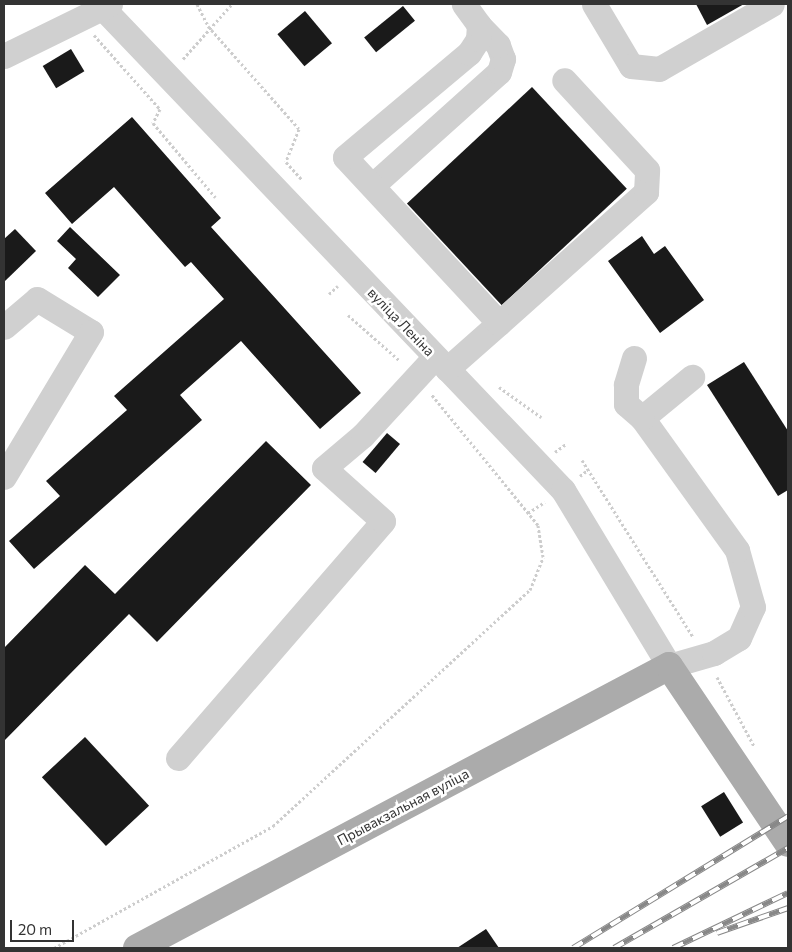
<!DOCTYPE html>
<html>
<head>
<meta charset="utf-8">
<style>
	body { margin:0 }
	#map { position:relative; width:792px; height:952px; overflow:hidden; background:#fff; font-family:Commissioner,sans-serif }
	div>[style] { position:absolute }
	.building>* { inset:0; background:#1a1a1a; transform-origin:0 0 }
	.path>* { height:3px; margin-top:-1.5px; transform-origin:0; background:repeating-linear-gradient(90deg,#cdcdcd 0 2.5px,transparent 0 5px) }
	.minor>* { height:25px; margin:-12.5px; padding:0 12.5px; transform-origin:12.5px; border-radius:12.5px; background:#d0d0d0 }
	.major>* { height:28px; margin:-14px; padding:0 14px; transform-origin:14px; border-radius:14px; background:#ababab }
	.rail>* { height:5.5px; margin-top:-2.75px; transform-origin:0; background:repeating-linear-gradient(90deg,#fff 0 11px,#888 0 22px); box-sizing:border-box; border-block:1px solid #888 }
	span { translate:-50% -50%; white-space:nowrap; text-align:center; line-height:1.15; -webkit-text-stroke:5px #fff; paint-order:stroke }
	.street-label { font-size:14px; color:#333 }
	.frame { position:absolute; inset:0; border:5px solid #333; pointer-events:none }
	.scale { position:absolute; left:10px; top:920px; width:64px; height:22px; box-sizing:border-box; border:2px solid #333; border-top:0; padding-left:6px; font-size:15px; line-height:18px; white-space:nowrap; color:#333; -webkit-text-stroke:4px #fff; paint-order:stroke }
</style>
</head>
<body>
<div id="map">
	<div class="building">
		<div style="clip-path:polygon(696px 4px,744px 4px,707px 25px)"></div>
		<div style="left:403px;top:6px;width:19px;height:50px;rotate:51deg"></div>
		<div style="left:305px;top:11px;width:42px;height:36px;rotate:50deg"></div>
		<div style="left:71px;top:49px;width:26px;height:33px;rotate:59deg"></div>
		<div style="left:532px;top:87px;width:139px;height:171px;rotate:47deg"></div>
		<div style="clip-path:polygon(132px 117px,221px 218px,211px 227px,361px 393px,320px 429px,241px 341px,180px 395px,202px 420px,34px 569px,9px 541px,60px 496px,46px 481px,127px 410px,114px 396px,224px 299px,191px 262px,185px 267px,114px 187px,72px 224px,45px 193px)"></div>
		<div style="clip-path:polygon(70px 227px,120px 275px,98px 297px,68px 268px,76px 259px,57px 241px)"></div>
		<div style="clip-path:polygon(15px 229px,36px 251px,4px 282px,4px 239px)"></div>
		<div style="clip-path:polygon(642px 236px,654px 254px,665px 246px,704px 300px,660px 333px,608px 261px)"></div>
		<div style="clip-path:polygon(744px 362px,788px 431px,788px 490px,778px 496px,707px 385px)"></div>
		<div style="left:387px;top:433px;width:17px;height:38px;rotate:40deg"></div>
		<div style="clip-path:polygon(266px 441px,311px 485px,157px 642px,129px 614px,4px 741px,4px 648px,85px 565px,115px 594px)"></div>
		<div style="left:85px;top:737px;width:94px;height:59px;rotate:47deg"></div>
		<div style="left:724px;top:792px;width:36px;height:27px;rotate:58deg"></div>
		<div style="clip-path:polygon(486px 929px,499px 948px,457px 948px)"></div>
	</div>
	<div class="path">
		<div style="left:197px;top:4px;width:25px;rotate:63deg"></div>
		<div style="left:208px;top:26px;width:137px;rotate:48.5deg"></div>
		<div style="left:299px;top:129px;width:35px;rotate:112deg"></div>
		<div style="left:286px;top:162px;width:24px;rotate:48deg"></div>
		<div style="left:94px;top:35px;width:99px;rotate:48.3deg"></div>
		<div style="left:160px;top:109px;width:16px;rotate:117deg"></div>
		<div style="left:153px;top:123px;width:97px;rotate:50deg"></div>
		<div style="left:183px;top:59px;width:74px;rotate:-48.3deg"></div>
		<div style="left:329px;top:294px;width:12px;rotate:-42deg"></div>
		<div style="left:348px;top:315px;width:69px;rotate:41.5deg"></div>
		<div style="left:499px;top:387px;width:52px;rotate:35.5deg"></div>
		<div style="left:555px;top:452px;width:14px;rotate:-36deg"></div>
		<div style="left:582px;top:460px;width:209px;rotate:57.9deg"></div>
		<div style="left:580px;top:476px;width:11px;rotate:-38deg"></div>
		<div style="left:528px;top:513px;width:20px;rotate:-33deg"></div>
		<div style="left:717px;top:677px;width:78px;rotate:61.8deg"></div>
		<div style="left:54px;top:948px;width:251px;rotate:-29.1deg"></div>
		<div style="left:273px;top:826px;width:349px;rotate:-42.6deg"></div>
		<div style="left:530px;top:590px;width:35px;rotate:-68deg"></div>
		<div style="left:543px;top:557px;width:32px;rotate:-99deg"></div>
		<div style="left:538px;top:525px;width:168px;rotate:-129.2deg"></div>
	</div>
	<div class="minor">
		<div style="left:99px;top:4px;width:672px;rotate:46.33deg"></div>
		<div style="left:563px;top:490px;width:205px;rotate:58.9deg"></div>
		<div style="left:669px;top:666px;width:47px;rotate:-16.1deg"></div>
		<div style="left:714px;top:653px;width:29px;rotate:-31deg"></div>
		<div style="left:739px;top:638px;width:34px;rotate:-66deg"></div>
		<div style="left:753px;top:607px;width:59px;rotate:-105.7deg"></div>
		<div style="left:737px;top:550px;width:163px;rotate:-125.7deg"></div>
		<div style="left:642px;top:418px;width:65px;rotate:-39.4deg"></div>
		<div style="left:594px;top:4px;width:72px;rotate:59.2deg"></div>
		<div style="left:631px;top:66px;width:28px;rotate:6deg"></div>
		<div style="left:659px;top:69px;width:130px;rotate:-29.9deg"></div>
		<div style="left:4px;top:56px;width:118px;rotate:-26.1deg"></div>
		<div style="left:373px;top:185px;width:169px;rotate:-41.9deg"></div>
		<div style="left:499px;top:72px;width:14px;rotate:-73deg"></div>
		<div style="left:503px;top:59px;width:15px;rotate:-110deg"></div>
		<div style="left:498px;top:45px;width:28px;rotate:-134deg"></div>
		<div style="left:499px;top:323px;width:197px;rotate:-41.7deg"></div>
		<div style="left:646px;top:192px;width:22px;rotate:-87deg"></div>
		<div style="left:647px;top:170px;width:122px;rotate:-132.7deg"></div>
		<div style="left:4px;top:327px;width:43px;rotate:-40.3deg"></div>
		<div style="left:37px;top:299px;width:63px;rotate:31.4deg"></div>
		<div style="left:91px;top:332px;width:169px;rotate:121deg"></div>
		<div style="left:634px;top:358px;width:28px;rotate:107deg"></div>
		<div style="left:626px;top:385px;width:19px;rotate:90deg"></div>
		<div style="left:626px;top:404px;width:21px;rotate:41deg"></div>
		<div style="left:447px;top:369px;width:69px;rotate:-41.5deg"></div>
		<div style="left:499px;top:323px;width:226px;rotate:-132.9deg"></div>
		<div style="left:345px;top:157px;width:162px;rotate:-40deg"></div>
		<div style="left:469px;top:53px;width:17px;rotate:-57deg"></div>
		<div style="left:478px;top:39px;width:14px;rotate:-86deg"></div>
		<div style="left:479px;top:25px;width:26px;rotate:-126deg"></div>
		<div style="left:178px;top:758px;width:313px;rotate:-49.1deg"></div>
		<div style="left:383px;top:521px;width:79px;rotate:-138.1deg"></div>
		<div style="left:324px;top:468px;width:51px;rotate:-40.2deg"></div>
		<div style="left:363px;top:435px;width:106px;rotate:-47.3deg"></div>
	</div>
	<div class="major">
		<div style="left:137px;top:948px;width:602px;rotate:-27.93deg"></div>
		<div style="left:669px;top:666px;width:213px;rotate:56.1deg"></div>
	</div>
	<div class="rail">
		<div style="left:717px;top:933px;width:75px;rotate:-19.4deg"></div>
		<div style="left:573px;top:948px;width:252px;rotate:-31.5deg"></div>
		<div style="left:614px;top:948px;width:201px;rotate:-29.9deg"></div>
		<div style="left:673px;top:948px;width:127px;rotate:-25.6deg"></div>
	</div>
	<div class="street-label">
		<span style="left:401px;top:322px;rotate:46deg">вуліца Леніна</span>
		<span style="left:403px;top:807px;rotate:-28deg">Прывакзальная вуліца</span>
	</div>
	<div class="frame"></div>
	<div class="scale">20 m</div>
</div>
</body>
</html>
